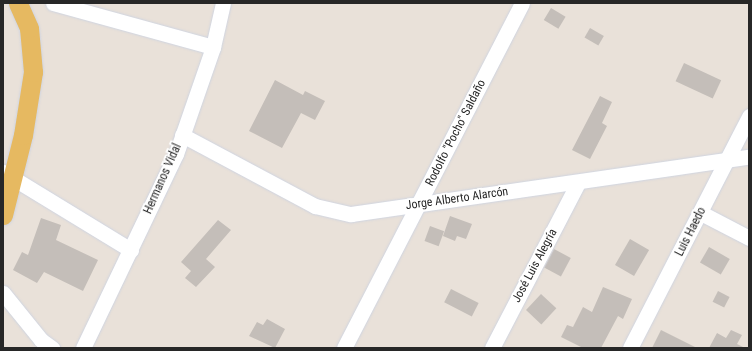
<!DOCTYPE html>
<html>
<head>
<meta charset="utf-8">
<style>
	body { margin:0 }
	#map { position:relative; width:752px; height:351px; overflow:hidden; background:#e9e1d9; font-family:"Roboto Condensed",sans-serif }
	div>[style] { position:absolute }
	.building>* { inset:0; background:#c4beb9; transform-origin:0 0 }
	.roads { filter:drop-shadow(0 0 1px #cfd4e0) drop-shadow(0 0 1px #cfd4e0) }
	.minor>* { height:15px; margin:-7.5px; padding:0 7.5px; transform-origin:7.5px; border-radius:7.5px; background:#fff }
	.major>* { height:19px; margin:-9.5px; padding:0 9.5px; transform-origin:9.5px; border-radius:9.5px; background:#e6b961 }
	span { translate:-50% -50%; white-space:nowrap; text-align:center; line-height:1.15; -webkit-text-stroke:3.5px #fff; paint-order:stroke }
	.street-label { font-size:12px; color:#272727 }
	.frame { position:absolute; inset:0; border:4px solid #272727; pointer-events:none }
</style>
</head>
<body>
<div id="map">
	<div class="building">
		<div style="left:551px;top:8px;width:17px;height:14px;rotate:31deg"></div>
		<div style="left:590px;top:28px;width:16px;height:11px;rotate:30deg"></div>
		<div style="left:684px;top:63px;width:41px;height:20px;rotate:25deg"></div>
		<div style="clip-path:polygon(275px 80px,303px 95px,305px 91px,325px 101px,315px 120px,301px 113px,282px 148px,249px 131px)"></div>
		<div style="clip-path:polygon(600px 96px,612px 102px,602px 123px,607px 126px,590px 159px,572px 150px)"></div>
		<div style="clip-path:polygon(450px 216px,472px 224px,466px 239px,457px 236px,455px 241px,443px 236px)"></div>
		<div style="clip-path:polygon(41px 218px,61px 225px,56px 240px,98px 260px,83px 291px,44px 272px,37px 283px,13px 270px,22px 252px,28px 255px)"></div>
		<div style="clip-path:polygon(218px 220px,231px 230px,206px 259px,215px 267px,196px 287px,185px 278px,191px 271px,181px 262px)"></div>
		<div style="left:430px;top:226px;width:15px;height:16px;rotate:20deg"></div>
		<div style="left:630px;top:239px;width:22px;height:30px;rotate:30deg"></div>
		<div style="left:709px;top:247px;width:24px;height:18px;rotate:30deg"></div>
		<div style="left:554px;top:249px;width:19px;height:21px;rotate:28deg"></div>
		<div style="clip-path:polygon(603px 287px,632px 299px,623px 319px,618px 316px,601px 348px,583px 348px,561px 337px,567px 325px,573px 327px,583px 307px,592px 312px)"></div>
		<div style="left:451px;top:289px;width:31px;height:15px;rotate:27deg"></div>
		<div style="left:718px;top:291px;width:13px;height:12px;rotate:27deg"></div>
		<div style="left:541px;top:294px;width:21px;height:22px;rotate:43deg"></div>
		<div style="clip-path:polygon(267px 319px,285px 329px,275px 348px,249px 336px,257px 322px,263px 325px)"></div>
		<div style="clip-path:polygon(661px 330px,697px 348px,652px 348px)"></div>
		<div style="clip-path:polygon(731px 330px,742px 335px,737px 344px,745px 348px,709px 348px,717px 333px,726px 338px)"></div>
	</div>
	<div class="roads">
		<div class="minor">
			<div style="left:53px;top:3px;width:166px;rotate:15.4deg"></div>
			<div style="left:182px;top:135px;width:151px;rotate:28.1deg"></div>
			<div style="left:315px;top:206px;width:37px;rotate:13deg"></div>
			<div style="left:351px;top:214px;width:402px;rotate:-8.2deg"></div>
			<div style="left:3px;top:172px;width:150px;rotate:31.4deg"></div>
			<div style="left:701px;top:213px;width:54px;rotate:27.5deg"></div>
			<div style="left:3px;top:293px;width:60px;rotate:51deg"></div>
			<div style="left:41px;top:340px;width:14px;rotate:36deg"></div>
			<div style="left:83px;top:348px;width:215px;rotate:-64.4deg"></div>
			<div style="left:176px;top:154px;width:113px;rotate:-70.9deg"></div>
			<div style="left:213px;top:47px;width:45px;rotate:-77.2deg"></div>
			<div style="left:344px;top:348px;width:388px;rotate:-62.7deg"></div>
			<div style="left:492px;top:348px;width:186px;rotate:-62.5deg"></div>
			<div style="left:630px;top:348px;width:261px;rotate:-62.8deg"></div>
		</div>
		<div class="major">
			<div style="left:3px;top:215px;width:82px;rotate:-76deg"></div>
			<div style="left:23px;top:135px;width:64px;rotate:-81deg"></div>
			<div style="left:33px;top:72px;width:44px;rotate:-95.2deg"></div>
			<div style="left:29px;top:28px;width:27px;rotate:-114deg"></div>
		</div>
	</div>
	<div class="street-label">
		<span style="left:456px;top:133px;rotate:-63deg">Rodolfo "Pocho" Saldaño</span>
		<span style="left:163px;top:179px;rotate:-66deg">Hermanos Vidal</span>
		<span style="left:457px;top:199px;rotate:-8deg">Jorge Alberto Alarcón</span>
		<span style="left:691px;top:232px;rotate:-63deg">Luis Haedo</span>
		<span style="left:535px;top:266px;rotate:-62deg">José Luis Alegría</span>
	</div>
	<div class="frame"></div>
</div>
</body>
</html>
